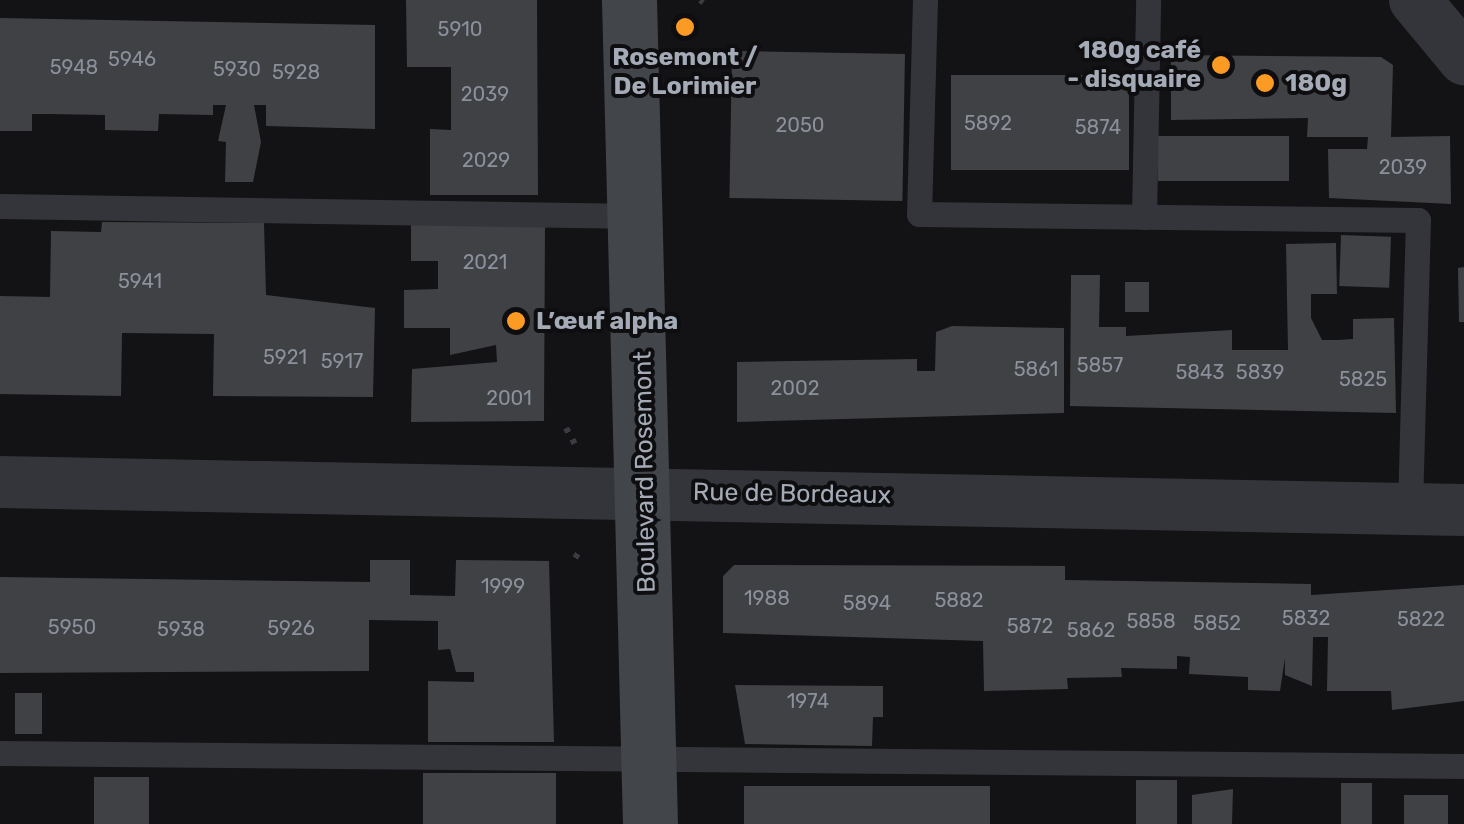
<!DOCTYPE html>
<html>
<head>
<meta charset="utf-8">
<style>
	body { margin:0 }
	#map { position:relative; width:1464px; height:824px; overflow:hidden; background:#131315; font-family:Rubik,sans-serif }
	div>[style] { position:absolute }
	.building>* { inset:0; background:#3f4145; transform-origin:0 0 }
	.path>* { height:6px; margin-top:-3px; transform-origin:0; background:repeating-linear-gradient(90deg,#3a3c41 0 5px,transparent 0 13px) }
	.lane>* { height:25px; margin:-12.5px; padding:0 12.5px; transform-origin:12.5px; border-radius:12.5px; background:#34353a }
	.street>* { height:52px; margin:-26px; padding:0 26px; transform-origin:26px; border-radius:26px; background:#34353a }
	.secondary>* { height:55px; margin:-27.5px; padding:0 27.5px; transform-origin:27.5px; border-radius:27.5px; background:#42454a }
	.dots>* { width:28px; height:28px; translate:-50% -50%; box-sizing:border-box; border:5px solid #0e0e10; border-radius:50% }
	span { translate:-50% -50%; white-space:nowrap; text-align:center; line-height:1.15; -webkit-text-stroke:8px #0e0e10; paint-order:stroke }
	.number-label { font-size:20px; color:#8b909a }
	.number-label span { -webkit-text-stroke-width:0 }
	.poi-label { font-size:25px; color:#a4abb6; font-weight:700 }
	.right { translate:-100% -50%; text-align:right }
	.left { translate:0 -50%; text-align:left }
	.street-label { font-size:25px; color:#a4abb6 }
</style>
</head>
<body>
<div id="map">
	<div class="building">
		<div style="clip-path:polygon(406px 0,537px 0,538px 195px,430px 195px,430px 129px,451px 130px,451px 67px,407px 67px)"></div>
		<div style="clip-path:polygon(0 18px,375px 25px,375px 129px,266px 126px,266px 105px,254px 105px,261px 142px,253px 182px,225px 182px,226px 142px,218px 141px,226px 105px,213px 105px,213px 115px,159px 114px,158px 131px,105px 130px,105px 115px,51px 114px,32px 114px,32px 131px,0 131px)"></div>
		<div style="left:732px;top:51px;width:173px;height:147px;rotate:1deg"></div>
		<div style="clip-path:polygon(1171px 55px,1381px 57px,1393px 65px,1391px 137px,1450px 136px,1451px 204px,1329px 198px,1328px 149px,1367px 149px,1368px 137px,1307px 137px,1308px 118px,1171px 120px)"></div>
		<div style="left:951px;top:75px;width:178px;height:95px"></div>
		<div style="left:1158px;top:136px;width:131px;height:45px"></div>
		<div style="clip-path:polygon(102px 222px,264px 223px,266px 295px,375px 308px,373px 397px,213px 396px,214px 334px,122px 333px,121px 396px,0 394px,0 296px,50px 297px,51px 231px,101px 232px)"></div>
		<div style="clip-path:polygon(411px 224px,545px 225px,544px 421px,411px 422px,412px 369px,497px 362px,496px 345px,450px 355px,450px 328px,404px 328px,404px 290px,438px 289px,438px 261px,411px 261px)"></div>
		<div style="left:1341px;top:235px;width:50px;height:51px;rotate:2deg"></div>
		<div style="clip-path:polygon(1336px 243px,1337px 294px,1311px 294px,1311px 318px,1322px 340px,1338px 340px,1353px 339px,1353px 319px,1394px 318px,1396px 413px,1070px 406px,1071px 275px,1100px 275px,1099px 327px,1126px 327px,1126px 336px,1232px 330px,1232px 350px,1288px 350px,1286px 244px)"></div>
		<div style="clip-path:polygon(1464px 267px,1464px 322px,1459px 322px,1458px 268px)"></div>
		<div style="left:1125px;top:282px;width:24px;height:30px"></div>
		<div style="clip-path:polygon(952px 326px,1064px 328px,1064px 413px,737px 422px,737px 362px,917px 359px,917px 371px,935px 371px,936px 332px)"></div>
		<div style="clip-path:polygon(370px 560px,410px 560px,410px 595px,455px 596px,456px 560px,549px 561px,554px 742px,428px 742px,428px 681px,474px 682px,474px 672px,456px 672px,450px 649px,438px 650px,438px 621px,369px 620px,369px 671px,0 673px,0 577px,370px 582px)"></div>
		<div style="clip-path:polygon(734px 565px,1065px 566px,1065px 580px,1311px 584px,1311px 595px,1464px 585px,1464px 701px,1392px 710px,1391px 691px,1327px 691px,1328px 637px,1313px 637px,1312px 686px,1285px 675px,1285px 658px,1280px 691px,1248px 690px,1248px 677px,1189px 674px,1190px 657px,1177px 656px,1177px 669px,1121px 668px,1122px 677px,1067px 678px,1068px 689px,984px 691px,983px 641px,723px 633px,723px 576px)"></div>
		<div style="clip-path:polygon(735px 685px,883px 686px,883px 717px,873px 717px,872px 746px,745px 744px)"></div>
		<div style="left:15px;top:693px;width:27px;height:41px"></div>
		<div style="left:423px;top:773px;width:133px;height:51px"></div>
		<div style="left:94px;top:777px;width:55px;height:47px"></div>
		<div style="left:1136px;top:780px;width:41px;height:44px"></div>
		<div style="left:1341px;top:783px;width:31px;height:41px"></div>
		<div style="left:744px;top:786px;width:246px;height:38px"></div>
		<div style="clip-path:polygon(1233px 789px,1232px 824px,1192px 824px,1192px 795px)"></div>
		<div style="left:1404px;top:795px;width:44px;height:29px"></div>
	</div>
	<div class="path">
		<div style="left:700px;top:0;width:4px;rotate:34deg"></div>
		<div style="left:566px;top:428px;width:18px;rotate:61deg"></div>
		<div style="left:575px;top:558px;width:11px;rotate:-56deg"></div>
	</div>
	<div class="lane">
		<div style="left:925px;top:0;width:214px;rotate:91.6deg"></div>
		<div style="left:919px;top:214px;width:499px;rotate:0.7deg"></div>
		<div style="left:1418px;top:220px;width:289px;rotate:91.6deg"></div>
		<div style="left:0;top:206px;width:640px;rotate:0.9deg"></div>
		<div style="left:1144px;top:217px;width:217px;rotate:-88.9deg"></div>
		<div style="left:0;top:753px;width:1464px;rotate:0.51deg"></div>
	</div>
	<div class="street">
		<div style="left:1415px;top:0;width:77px;rotate:50.3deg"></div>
		<div style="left:0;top:482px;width:1464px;rotate:1.1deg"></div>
	</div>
	<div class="secondary">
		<div style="left:629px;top:0;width:824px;rotate:88.54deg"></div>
	</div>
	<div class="dots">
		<div style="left:685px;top:27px;background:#fb9b24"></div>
		<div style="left:1221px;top:65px;background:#fb9b24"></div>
		<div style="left:1265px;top:83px;background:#fb9b24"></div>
		<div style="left:516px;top:321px;background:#fb9b24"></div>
	</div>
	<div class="number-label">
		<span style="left:460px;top:29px">5910</span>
		<span style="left:132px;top:59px">5946</span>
		<span style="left:74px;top:67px">5948</span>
		<span style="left:237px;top:69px">5930</span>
		<span style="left:296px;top:72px">5928</span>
		<span style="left:485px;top:94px">2039</span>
		<span style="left:988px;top:123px">5892</span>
		<span style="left:800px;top:125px">2050</span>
		<span style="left:1098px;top:127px">5874</span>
		<span style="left:486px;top:160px">2029</span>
		<span style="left:1403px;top:167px">2039</span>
		<span style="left:485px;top:262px">2021</span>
		<span style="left:140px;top:281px">5941</span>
		<span style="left:285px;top:357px">5921</span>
		<span style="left:342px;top:361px">5917</span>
		<span style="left:1100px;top:365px">5857</span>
		<span style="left:1036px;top:369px">5861</span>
		<span style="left:1200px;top:372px">5843</span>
		<span style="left:1260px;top:372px">5839</span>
		<span style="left:1363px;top:379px">5825</span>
		<span style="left:795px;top:388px">2002</span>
		<span style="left:509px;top:398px">2001</span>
		<span style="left:503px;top:586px">1999</span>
		<span style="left:767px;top:598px">1988</span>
		<span style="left:959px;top:600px">5882</span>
		<span style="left:867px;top:603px">5894</span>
		<span style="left:1306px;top:618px">5832</span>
		<span style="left:1421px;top:619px">5822</span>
		<span style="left:1151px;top:621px">5858</span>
		<span style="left:1217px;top:623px">5852</span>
		<span style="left:1030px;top:626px">5872</span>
		<span style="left:72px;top:627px">5950</span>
		<span style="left:291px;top:628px">5926</span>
		<span style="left:181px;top:629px">5938</span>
		<span style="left:1091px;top:630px">5862</span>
		<span style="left:808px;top:701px">1974</span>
	</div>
	<div class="poi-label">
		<span class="right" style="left:1201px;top:65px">180g café<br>- disquaire</span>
		<span style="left:685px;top:72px">Rosemont /<br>De Lorimier</span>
		<span class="left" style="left:1285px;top:83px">180g</span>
		<span class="left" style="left:536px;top:321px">L’œuf alpha</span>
	</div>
	<div class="street-label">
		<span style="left:645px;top:472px;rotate:-91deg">Boulevard Rosemont</span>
		<span style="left:792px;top:494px;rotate:1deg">Rue de Bordeaux</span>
	</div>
</div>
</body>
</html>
